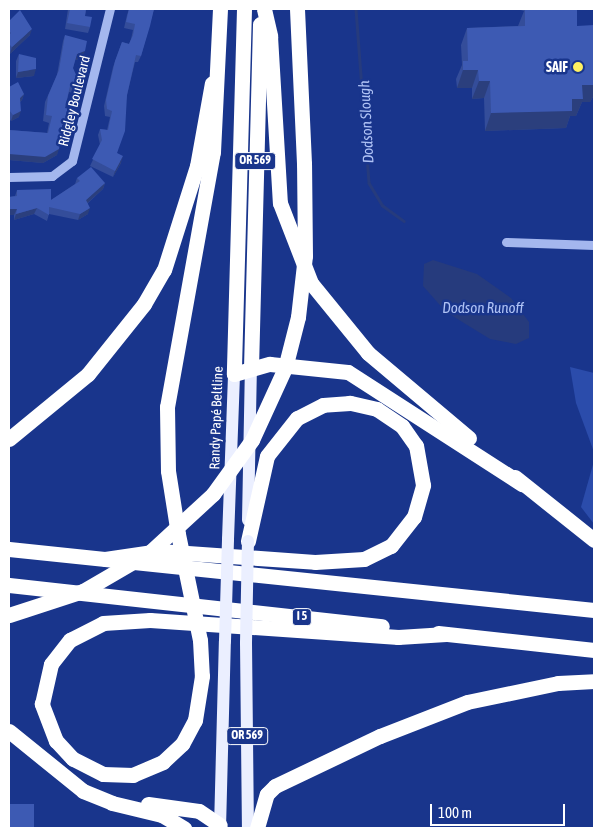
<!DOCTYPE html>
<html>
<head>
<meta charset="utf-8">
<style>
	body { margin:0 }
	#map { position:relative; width:603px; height:837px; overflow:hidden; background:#19358c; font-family:"Asap Condensed",sans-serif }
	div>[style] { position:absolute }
	.green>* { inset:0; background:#2b4cab }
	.water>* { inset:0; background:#263b7d }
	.stream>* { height:2.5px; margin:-1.25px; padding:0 1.25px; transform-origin:1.25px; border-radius:1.25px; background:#263b7d }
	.minor>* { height:9px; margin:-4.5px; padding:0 4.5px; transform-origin:4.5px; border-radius:4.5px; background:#a4b7ee }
	.major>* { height:12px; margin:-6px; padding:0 6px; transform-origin:6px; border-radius:6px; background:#ebefff }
	.highway>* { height:15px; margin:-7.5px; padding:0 7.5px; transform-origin:7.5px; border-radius:7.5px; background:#fff }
	.major-bridge>* { height:12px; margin:-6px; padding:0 6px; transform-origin:6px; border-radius:6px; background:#ebefff }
	.highway-bridge>* { height:15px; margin:-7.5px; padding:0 7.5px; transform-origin:7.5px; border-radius:7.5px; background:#fff }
	.wall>* { inset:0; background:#344d9a }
	.shaded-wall>* { inset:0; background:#2b3f7d }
	.building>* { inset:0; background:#3d5ab3; transform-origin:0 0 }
	.dots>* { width:14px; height:14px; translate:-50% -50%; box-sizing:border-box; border:2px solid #19358c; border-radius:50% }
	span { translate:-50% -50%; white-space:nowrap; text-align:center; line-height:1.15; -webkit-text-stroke:5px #19358c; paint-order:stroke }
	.shield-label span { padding:1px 4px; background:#19358c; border:1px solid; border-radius:4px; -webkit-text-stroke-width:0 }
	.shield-label { font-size:12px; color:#fff; font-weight:700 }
	.poi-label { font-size:14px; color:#fff; font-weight:700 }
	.right { translate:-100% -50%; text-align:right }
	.street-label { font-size:14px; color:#fff }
	.water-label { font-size:15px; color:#afc2f5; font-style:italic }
	.frame { position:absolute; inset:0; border:10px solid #fff; pointer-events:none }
	.scale { position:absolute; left:430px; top:804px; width:135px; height:22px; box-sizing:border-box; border:2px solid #fff; border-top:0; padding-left:6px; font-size:15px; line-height:18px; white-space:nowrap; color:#fff; -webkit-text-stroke:4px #19358c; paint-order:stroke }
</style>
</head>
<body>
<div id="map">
	<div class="green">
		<div style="clip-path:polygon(570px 367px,594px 373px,594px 452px,576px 403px)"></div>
		<div style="clip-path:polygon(594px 461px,594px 524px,581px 507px)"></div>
	</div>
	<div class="water">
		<div style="clip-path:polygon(433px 260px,477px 274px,511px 298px,529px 322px,529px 338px,516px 344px,490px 339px,446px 312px,423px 286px,424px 264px)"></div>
	</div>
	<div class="stream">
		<div style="left:356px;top:9px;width:174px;rotate:85.7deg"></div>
		<div style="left:369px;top:183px;width:26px;rotate:59deg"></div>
		<div style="left:382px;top:205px;width:27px;rotate:36deg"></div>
	</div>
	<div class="minor">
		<div style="left:9px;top:177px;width:43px;rotate:-1.3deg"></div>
		<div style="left:52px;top:176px;width:25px;rotate:-37deg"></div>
		<div style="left:72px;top:161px;width:157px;rotate:-76deg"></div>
		<div style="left:506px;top:242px;width:88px;rotate:2deg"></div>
	</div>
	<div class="major">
		<div style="left:248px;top:520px;width:152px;rotate:-88.9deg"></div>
		<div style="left:228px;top:539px;width:165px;rotate:-87.9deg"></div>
		<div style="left:246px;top:643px;width:185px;rotate:89.4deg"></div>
		<div style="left:220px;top:828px;width:187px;rotate:-88.5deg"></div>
	</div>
	<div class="highway">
		<div style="left:244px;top:9px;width:365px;rotate:91.6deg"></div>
		<div style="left:234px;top:374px;width:37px;rotate:-16deg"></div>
		<div style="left:270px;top:364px;width:78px;rotate:5.9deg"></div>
		<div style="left:348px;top:372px;width:207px;rotate:32.8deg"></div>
		<div style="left:264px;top:9px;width:28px;rotate:77deg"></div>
		<div style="left:270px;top:36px;width:167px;rotate:86.6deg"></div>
		<div style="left:280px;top:203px;width:86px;rotate:68.8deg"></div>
		<div style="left:311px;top:283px;width:90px;rotate:50.8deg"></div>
		<div style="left:368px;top:353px;width:132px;rotate:40.1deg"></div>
		<div style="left:297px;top:9px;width:155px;rotate:87.4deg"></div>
		<div style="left:251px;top:368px;width:344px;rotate:-88.5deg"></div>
		<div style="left:9px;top:439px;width:102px;rotate:-39.4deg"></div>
		<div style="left:88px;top:374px;width:90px;rotate:-51.3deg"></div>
		<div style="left:144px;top:304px;width:39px;rotate:-60deg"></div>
		<div style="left:164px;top:270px;width:109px;rotate:-72.4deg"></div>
		<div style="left:197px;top:166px;width:84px;rotate:-79.8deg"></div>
		<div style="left:515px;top:477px;width:101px;rotate:38.6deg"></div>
		<div style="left:178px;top:534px;width:64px;rotate:-99deg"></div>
		<div style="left:168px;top:471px;width:64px;rotate:-90.9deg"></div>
		<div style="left:167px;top:407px;width:259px;rotate:-79.8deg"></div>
		<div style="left:213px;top:152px;width:143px;rotate:-87.2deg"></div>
		<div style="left:9px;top:549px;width:588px;rotate:5.95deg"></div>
		<div style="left:105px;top:559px;width:55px;rotate:-8.4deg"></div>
		<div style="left:159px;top:551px;width:156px;rotate:4deg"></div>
		<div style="left:315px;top:562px;width:49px;rotate:-3.5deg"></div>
		<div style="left:364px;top:559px;width:30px;rotate:-26deg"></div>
		<div style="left:391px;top:546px;width:37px;rotate:-52deg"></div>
		<div style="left:414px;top:517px;width:33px;rotate:-74deg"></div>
		<div style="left:423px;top:485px;width:40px;rotate:-100deg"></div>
		<div style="left:416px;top:446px;width:24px;rotate:-125deg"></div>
		<div style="left:402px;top:426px;width:30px;rotate:-146deg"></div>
		<div style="left:377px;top:409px;width:28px;rotate:-167deg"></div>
		<div style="left:350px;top:403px;width:27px;rotate:176deg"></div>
		<div style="left:323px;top:405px;width:29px;rotate:153deg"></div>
		<div style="left:297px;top:418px;width:48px;rotate:128.3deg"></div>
		<div style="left:267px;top:456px;width:87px;rotate:102.6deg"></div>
		<div style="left:9px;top:585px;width:375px;rotate:6.3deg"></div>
		<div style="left:438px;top:633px;width:157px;rotate:6.2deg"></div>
		<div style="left:200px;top:640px;width:36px;rotate:87deg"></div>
		<div style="left:202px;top:676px;width:45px;rotate:99deg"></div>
		<div style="left:195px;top:720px;width:27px;rotate:118deg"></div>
		<div style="left:182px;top:744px;width:26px;rotate:137deg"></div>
		<div style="left:163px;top:762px;width:33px;rotate:157deg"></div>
		<div style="left:133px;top:775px;width:30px;rotate:-178deg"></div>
		<div style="left:103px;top:774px;width:34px;rotate:-153deg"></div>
		<div style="left:73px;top:759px;width:25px;rotate:-133deg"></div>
		<div style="left:56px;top:741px;width:40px;rotate:-111deg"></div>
		<div style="left:42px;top:704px;width:41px;rotate:-77.3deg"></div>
		<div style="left:51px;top:664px;width:31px;rotate:-52deg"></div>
		<div style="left:70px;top:640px;width:37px;rotate:-27deg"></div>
		<div style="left:103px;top:623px;width:47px;rotate:-3.7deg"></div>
		<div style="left:150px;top:620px;width:249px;rotate:3.9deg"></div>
		<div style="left:398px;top:637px;width:48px;rotate:-3.6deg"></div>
		<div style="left:9px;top:731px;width:95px;rotate:39deg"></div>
		<div style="left:83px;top:791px;width:31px;rotate:22deg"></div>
		<div style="left:112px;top:803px;width:51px;rotate:13.5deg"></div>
		<div style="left:162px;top:815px;width:26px;rotate:31deg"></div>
		<div style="left:148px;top:804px;width:51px;rotate:7.8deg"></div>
		<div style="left:199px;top:811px;width:25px;rotate:34deg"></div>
		<div style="left:257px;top:828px;width:35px;rotate:-74deg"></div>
		<div style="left:267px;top:794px;width:11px;rotate:-45deg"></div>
		<div style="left:275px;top:786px;width:116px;rotate:-25.5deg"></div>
		<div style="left:380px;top:736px;width:93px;rotate:-21.3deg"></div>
		<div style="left:467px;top:702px;width:93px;rotate:-11.8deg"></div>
		<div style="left:558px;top:683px;width:36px;rotate:-3deg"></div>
	</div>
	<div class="major-bridge">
		<div style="left:225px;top:641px;width:102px;rotate:-88.3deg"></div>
		<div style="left:246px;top:643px;width:102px;rotate:-88.9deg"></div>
	</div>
	<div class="highway-bridge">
		<div style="left:178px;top:534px;width:108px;rotate:78.3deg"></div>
		<div style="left:9px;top:615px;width:78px;rotate:-18deg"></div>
		<div style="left:83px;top:591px;width:78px;rotate:-30.2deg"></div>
		<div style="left:150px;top:552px;width:86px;rotate:-42.6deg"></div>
		<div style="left:213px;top:494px;width:67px;rotate:-54.2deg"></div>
		<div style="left:252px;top:440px;width:79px;rotate:-65.4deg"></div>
		<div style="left:285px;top:368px;width:53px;rotate:-75.7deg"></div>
		<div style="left:298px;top:317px;width:61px;rotate:-83.5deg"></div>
		<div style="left:305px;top:256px;width:92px;rotate:-90.6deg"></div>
	</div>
	<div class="wall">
		<div style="clip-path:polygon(68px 9px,86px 9px,85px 16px,90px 27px,88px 33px,65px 29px)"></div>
		<div style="clip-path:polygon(129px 9px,134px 10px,134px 9px,154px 9px,141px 56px,138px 62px,135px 62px,127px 95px,117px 153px,121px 163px,113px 177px,90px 166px,100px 145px,98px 135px,100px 129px,107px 130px,110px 117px,105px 116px,104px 106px,113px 67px,122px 42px,129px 44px,131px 39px,133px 30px,124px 28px,127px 15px)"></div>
		<div style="clip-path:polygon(517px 9px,577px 9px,577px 26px,593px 97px,590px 102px,582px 102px,576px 116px,570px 116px,566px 128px,485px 131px,484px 98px,472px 99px,472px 88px,457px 88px,456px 79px,462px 65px,461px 45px,467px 28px,518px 26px,524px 11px)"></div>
		<div style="clip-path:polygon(9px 21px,30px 35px,10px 54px,9px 53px)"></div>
		<div style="clip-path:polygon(65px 35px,82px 58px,75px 60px,73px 68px,75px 87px,73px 93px,69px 92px,65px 108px,68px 120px,66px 126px,62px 125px,57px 155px,43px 163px,9px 160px,9px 130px,47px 133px,49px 123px,43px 121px,45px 102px,57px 75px,63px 41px)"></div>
		<div style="clip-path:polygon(19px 54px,34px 76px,16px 78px,16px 61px)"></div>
		<div style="clip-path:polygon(9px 87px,24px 94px,22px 100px,20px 102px,19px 117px,11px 121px,9px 119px)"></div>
		<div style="clip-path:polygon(77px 178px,105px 183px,103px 189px,88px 203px,88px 214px,78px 220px,49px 214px,47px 221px,34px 214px,14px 220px,14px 215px,9px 215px,9px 197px,15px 196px,17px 190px,51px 200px,75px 184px)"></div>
		<div style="clip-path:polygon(594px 281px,594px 353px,593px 353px)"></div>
	</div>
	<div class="shaded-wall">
		<div style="clip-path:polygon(32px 29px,30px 35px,10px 54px,12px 47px)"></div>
		<div style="clip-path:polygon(85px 51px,82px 58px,75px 60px,77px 54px)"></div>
		<div style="clip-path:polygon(36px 69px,34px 76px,16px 78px,18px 72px)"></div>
		<div style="clip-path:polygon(463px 70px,478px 70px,472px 88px,457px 88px)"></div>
		<div style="clip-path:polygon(479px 81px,490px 81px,484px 98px,472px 99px)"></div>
		<div style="clip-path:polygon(582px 85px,594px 85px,594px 94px,593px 97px,590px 102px,582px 102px,576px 116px,570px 116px,566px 128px,485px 131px,491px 113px,572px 99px)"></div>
		<div style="clip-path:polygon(24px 94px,22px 100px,18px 104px,20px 98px)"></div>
		<div style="clip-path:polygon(21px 111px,19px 117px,11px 121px,13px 115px)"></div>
		<div style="clip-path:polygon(59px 149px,57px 155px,43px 163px,9px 160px,9px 154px)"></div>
		<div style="clip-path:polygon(123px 156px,121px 163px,113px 177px,115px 171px)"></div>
		<div style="clip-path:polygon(105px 183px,103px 189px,84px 206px,86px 200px)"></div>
		<div style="clip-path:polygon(37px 208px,34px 214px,14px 220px,16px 214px)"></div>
		<div style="clip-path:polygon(90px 208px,88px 214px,78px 220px,80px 214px)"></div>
		<div style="clip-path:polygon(9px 209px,17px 209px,14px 215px,9px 215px)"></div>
	</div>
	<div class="building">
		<div style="clip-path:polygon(70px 9px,86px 9px,85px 16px,92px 17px,90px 27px,67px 23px)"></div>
		<div style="clip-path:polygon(129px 9px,135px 10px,135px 9px,154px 9px,150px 26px,141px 56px,136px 55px,127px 95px,125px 131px,117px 153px,123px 156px,115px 171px,92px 159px,102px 140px,100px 129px,108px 130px,112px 111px,107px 109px,106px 100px,115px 61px,122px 42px,129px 44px,133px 35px,135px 24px,126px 22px)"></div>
		<div style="clip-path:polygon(525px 9px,577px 9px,577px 26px,594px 25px,594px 85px,582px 85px,583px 99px,572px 99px,572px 111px,491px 113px,490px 81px,479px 81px,478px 70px,463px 70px,463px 61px,468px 61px,467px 28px,525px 26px)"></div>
		<div style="clip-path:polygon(20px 10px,32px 29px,12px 47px,9px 44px,9px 35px,11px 33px,9px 31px,9px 21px)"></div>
		<div style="clip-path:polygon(65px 35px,87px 41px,85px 51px,77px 54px,73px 68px,77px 77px,75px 87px,70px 86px,65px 108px,70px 109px,68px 120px,63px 119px,59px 149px,45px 157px,9px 154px,9px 130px,48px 133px,52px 116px,46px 115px,48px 96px,59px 70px)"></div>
		<div style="clip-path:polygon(19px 54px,36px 58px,36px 69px,18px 72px)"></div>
		<div style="clip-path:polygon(18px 82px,24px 94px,20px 98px,21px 111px,13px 115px,9px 110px,9px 87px)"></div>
		<div style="clip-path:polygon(91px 167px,105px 183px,86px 200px,90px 208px,80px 214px,49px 207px,49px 215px,37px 208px,16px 214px,17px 209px,9px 209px,9px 197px,17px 196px,17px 190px,51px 189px,51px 200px,80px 181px,77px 178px)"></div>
		<div style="left:9px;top:804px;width:25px;height:24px"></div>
	</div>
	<div class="dots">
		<div style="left:578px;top:67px;background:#fff061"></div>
	</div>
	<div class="shield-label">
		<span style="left:255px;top:161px">OR 569</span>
		<span style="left:302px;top:617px">I 5</span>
		<span style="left:247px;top:736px">OR 569</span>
	</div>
	<div class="poi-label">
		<span class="right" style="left:568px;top:67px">SAIF</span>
	</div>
	<div class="street-label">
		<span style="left:74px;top:101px;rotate:-76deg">Ridgley Boulevard</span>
		<span style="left:216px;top:418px;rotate:-88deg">Randy Papé Beltline</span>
	</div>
	<div class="water-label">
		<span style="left:366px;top:122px;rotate:-93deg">Dodson Slough</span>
		<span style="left:483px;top:308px">Dodson Runoff</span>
	</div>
	<div class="frame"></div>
	<div class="scale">100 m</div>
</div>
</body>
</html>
